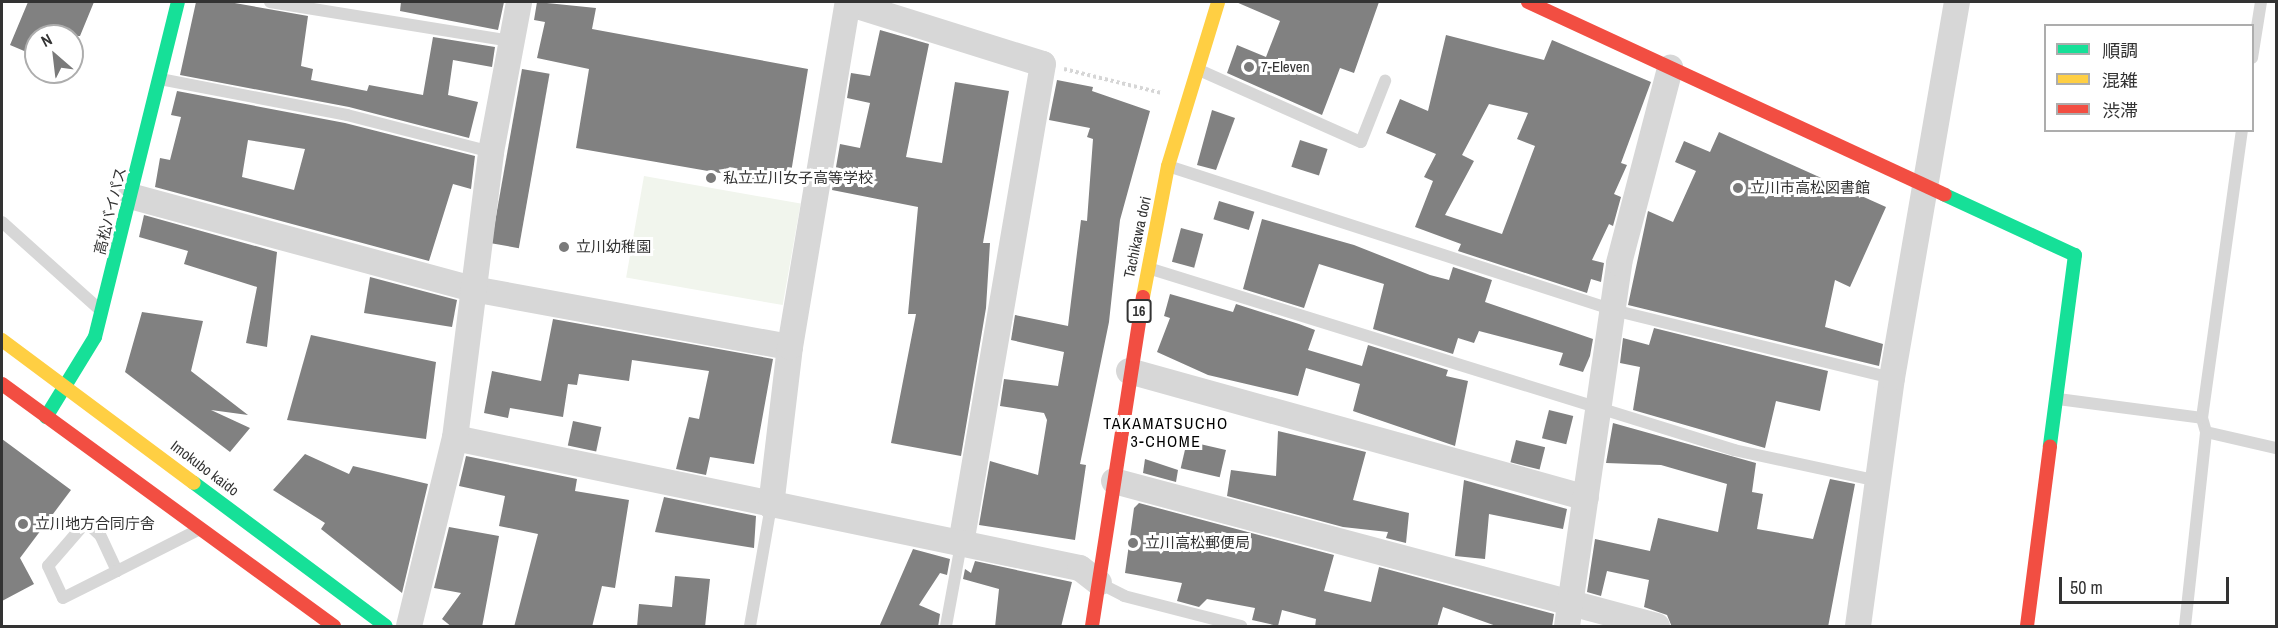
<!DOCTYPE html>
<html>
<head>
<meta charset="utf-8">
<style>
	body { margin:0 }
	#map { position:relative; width:2278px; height:628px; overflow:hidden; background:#fff; font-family:"Archivo Narrow","Noto Sans JP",sans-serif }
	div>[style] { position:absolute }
	.green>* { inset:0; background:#f1f5ed; transform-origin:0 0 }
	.building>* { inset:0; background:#818181; transform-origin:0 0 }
	.path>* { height:4px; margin-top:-2px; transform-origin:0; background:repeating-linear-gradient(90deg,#d6d6d6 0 3px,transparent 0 6px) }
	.lane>* { height:12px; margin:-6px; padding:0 6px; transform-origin:6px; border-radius:6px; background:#d7d7d7 }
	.street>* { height:26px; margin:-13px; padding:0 13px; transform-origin:13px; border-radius:13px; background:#d7d7d7 }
	.fast>* { height:14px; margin:-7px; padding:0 7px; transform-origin:7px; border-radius:7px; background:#16e098 }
	.slow>* { height:14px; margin:-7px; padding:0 7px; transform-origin:7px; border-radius:7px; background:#ffcf43 }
	.jam>* { height:14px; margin:-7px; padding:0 7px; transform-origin:7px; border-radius:7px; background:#f24e42 }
	.dots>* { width:16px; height:16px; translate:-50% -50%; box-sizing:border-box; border:3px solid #fff; border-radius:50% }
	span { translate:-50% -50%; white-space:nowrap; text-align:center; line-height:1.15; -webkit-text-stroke:6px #fff; paint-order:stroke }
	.shield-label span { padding:2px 4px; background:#fff; border:2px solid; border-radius:4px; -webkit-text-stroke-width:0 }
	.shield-label { font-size:14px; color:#333; font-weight:700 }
	.poi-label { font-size:15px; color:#333 }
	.left { translate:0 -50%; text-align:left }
	.street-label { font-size:15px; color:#333 }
	.neighbourhood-label { font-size:16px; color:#000; letter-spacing:1.5px }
	.frame { position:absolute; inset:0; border:3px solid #333; pointer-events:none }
	.legend { position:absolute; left:2044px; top:24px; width:210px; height:108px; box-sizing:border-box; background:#fff; border:2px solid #adadad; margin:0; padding:8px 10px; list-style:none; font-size:18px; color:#333 }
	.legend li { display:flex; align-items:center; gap:12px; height:30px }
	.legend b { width:30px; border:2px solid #adadad }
	.north { position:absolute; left:24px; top:24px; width:60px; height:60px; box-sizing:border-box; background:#fff; border:2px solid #adadad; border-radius:50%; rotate:332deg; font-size:16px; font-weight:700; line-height:24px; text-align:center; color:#333 }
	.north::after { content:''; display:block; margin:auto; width:21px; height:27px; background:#7a7a7a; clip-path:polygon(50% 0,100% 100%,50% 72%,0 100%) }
	.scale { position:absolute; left:2059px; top:577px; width:170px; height:27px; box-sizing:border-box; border:3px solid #333; border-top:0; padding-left:8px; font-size:18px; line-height:21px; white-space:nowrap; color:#333; -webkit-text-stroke:4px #fff; paint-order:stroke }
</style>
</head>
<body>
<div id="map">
	<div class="green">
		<div style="left:644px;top:176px;width:159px;height:103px;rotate:10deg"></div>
	</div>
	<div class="building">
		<div style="clip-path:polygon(28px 2px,94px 2px,80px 36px,36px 36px,36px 56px,10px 45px)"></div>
		<div style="clip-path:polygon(196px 2px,229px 2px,308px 16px,301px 66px,313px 69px,311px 80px,367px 91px,369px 85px,423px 95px,433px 37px,495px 47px,492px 67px,453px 60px,448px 95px,478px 102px,469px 138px,349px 107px,180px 75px)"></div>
		<div style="clip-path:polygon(401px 2px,504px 2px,498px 30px,400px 11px)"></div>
		<div style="clip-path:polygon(537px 2px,596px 8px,592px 29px,808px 69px,789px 185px,576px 148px,589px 69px,537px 58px,545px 22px,534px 20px)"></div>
		<div style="clip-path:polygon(1236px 2px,1379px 2px,1354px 73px,1340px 68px,1322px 115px,1227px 73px,1237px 45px,1266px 57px,1280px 21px)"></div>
		<div style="clip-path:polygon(880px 30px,929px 44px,906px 157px,942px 163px,955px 82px,1009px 91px,983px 243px,990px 243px,986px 308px,961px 456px,891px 443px,916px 314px,908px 314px,918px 207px,832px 190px,840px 144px,860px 148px,870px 103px,847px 98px,851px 73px,870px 76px)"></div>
		<div style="clip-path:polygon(evenodd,1446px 35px,1544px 60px,1552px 40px,1651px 82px,1621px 163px,1627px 165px,1614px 194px,1621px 197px,1613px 226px,1609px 224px,1592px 260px,1604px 263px,1601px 282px,1591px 279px,1587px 293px,1458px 251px,1461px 244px,1415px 227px,1433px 181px,1424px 177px,1436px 154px,1386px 133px,1400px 99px,1428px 111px,1446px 35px,1489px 104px,1528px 113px,1517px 139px,1535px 146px,1502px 234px,1445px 215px,1474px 161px,1462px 155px,1489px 104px)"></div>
		<div style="left:522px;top:69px;width:28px;height:177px;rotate:10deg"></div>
		<div style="clip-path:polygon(1057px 80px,1093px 87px,1092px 91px,1150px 111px,1120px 220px,1109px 322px,1080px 464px,1086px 465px,1075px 540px,979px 525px,990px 461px,1038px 475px,1047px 420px,1044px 413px,1000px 406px,1004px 379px,1058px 386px,1064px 352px,1011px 340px,1015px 315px,1068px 326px,1081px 220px,1087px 221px,1093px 139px,1087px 137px,1090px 128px,1049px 120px)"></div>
		<div style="clip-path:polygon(evenodd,177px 91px,345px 123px,475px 156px,471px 189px,453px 184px,429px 261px,155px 187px,160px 158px,170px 160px,181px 117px,171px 115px,177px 91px,248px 140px,305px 149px,294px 190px,242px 177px,248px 140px)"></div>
		<div style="clip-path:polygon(1212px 110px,1235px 118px,1216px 170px,1197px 165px)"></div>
		<div style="clip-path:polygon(1719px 132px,1886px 207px,1850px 287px,1835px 280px,1825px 327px,1883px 344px,1879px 366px,1628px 305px,1648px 211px,1673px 222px,1696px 171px,1675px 162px,1684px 141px,1710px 152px)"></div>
		<div style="left:1300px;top:140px;width:29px;height:28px;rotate:18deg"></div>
		<div style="left:1219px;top:201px;width:37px;height:19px;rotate:17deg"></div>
		<div style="clip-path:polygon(144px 215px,277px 252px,267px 347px,246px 343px,257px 287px,184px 264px,188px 251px,139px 237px)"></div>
		<div style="clip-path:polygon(1262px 219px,1354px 245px,1430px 275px,1449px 280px,1453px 267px,1492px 280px,1485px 302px,1593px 339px,1590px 356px,1583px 372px,1559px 365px,1563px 353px,1479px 331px,1474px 343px,1458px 338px,1453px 354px,1373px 329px,1384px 284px,1319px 264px,1304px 308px,1243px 289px)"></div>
		<div style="left:1181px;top:228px;width:23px;height:35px;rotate:15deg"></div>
		<div style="clip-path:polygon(370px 277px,457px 300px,452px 327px,364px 313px)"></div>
		<div style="clip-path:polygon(1170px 294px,1233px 312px,1236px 304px,1299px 324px,1315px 330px,1308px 350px,1362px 366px,1368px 345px,1448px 370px,1446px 376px,1468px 381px,1455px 446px,1353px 411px,1360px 384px,1306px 368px,1298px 396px,1208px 375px,1157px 352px,1170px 318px,1164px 316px)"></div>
		<div style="clip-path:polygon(142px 312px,203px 321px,191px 371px,248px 415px,211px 410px,250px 428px,230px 452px,125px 372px)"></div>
		<div style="clip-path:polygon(553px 319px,773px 359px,754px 464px,710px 457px,706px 475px,676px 469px,689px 417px,699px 419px,709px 371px,632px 360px,629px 381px,579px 374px,577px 385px,568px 384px,563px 417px,510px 408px,508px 418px,484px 413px,492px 371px,541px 381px)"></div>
		<div style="clip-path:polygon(1654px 328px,1828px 371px,1820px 411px,1776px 401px,1765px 448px,1633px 410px,1640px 367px,1620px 363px,1623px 338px,1649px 345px)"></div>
		<div style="clip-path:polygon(311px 335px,436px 362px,426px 439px,287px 420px)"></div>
		<div style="left:1549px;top:410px;width:25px;height:29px;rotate:14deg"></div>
		<div style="left:573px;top:421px;width:29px;height:25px;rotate:12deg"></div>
		<div style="clip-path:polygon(1613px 423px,1756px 463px,1752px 492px,1763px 494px,1757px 529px,1813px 539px,1830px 479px,1855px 484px,1828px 627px,1672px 627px,1667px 615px,1644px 607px,1649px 580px,1607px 571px,1601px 596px,1587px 592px,1595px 539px,1650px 551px,1658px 518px,1718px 532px,1727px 484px,1661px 465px,1606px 463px)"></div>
		<div style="clip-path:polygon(1278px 431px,1366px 452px,1353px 500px,1409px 513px,1406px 543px,1386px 538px,1388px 532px,1343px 527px,1227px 496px,1231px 470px,1276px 476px)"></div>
		<div style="clip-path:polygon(2px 439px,71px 490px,20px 558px,34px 584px,2px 601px)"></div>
		<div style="left:1516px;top:440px;width:30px;height:23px;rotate:14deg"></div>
		<div style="left:1187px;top:441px;width:40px;height:28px;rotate:13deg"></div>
		<div style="clip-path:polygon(305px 454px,349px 474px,353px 466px,428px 484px,402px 593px,321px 529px,325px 523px,273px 490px)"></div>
		<div style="clip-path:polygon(466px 456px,577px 479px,575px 491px,629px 500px,615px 588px,602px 586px,592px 627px,514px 627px,538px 534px,499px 526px,505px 496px,459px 486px)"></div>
		<div style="clip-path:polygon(1145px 459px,1178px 470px,1176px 482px,1143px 473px)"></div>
		<div style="clip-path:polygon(1464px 480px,1567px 509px,1563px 529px,1489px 514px,1485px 559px,1455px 556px)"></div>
		<div style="clip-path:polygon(664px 497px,756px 516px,754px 548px,655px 532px)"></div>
		<div style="clip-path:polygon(1139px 503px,1334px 555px,1324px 591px,1371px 602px,1379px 567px,1554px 614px,1552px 627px,1499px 627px,1443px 607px,1437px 627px,1315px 627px,1316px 619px,1282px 610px,1278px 626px,1252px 620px,1255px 608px,1207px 599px,1199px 607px,1177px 601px,1182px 583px,1125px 573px,1134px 508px)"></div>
		<div style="clip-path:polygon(449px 527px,499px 536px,482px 627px,452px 627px,442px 619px,461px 593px,434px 588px)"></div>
		<div style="clip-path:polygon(913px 549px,950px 559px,947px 575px,940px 573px,919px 605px,940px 614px,938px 627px,879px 627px)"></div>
		<div style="clip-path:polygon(975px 561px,1072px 582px,1061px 627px,995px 627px,999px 589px,963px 579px,965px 569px,971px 573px)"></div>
		<div style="clip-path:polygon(675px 576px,710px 579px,705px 627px,637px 627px,639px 604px,672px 607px)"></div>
	</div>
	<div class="path">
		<div style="left:1064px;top:69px;width:101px;rotate:13.8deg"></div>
	</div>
	<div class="lane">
		<div style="left:270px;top:2px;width:245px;rotate:9.2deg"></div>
		<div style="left:2252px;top:58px;width:57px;rotate:-80.9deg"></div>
		<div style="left:1199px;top:70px;width:177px;rotate:24deg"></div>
		<div style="left:1361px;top:142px;width:66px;rotate:-68.5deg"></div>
		<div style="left:160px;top:79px;width:190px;rotate:10.9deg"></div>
		<div style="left:347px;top:115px;width:149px;rotate:14.4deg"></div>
		<div style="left:1168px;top:166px;width:468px;rotate:17.9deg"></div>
		<div style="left:1613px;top:310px;width:287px;rotate:13.7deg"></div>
		<div style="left:2px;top:222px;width:130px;rotate:41.9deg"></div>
		<div style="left:1148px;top:268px;width:614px;rotate:17.25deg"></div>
		<div style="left:1734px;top:450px;width:147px;rotate:12.1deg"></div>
		<div style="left:2058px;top:399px;width:145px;rotate:7.5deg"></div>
		<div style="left:2202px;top:418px;width:15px;rotate:74deg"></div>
		<div style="left:2206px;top:432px;width:72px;rotate:12.9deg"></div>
		<div style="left:2202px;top:418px;width:291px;rotate:-82.1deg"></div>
		<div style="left:117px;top:571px;width:40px;rotate:-115deg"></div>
		<div style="left:100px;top:535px;width:19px;rotate:-137deg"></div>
		<div style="left:86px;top:522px;width:58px;rotate:130.8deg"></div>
		<div style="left:48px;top:566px;width:35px;rotate:65deg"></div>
		<div style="left:63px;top:598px;width:60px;rotate:-26.6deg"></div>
		<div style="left:117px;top:571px;width:91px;rotate:-26.8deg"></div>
		<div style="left:1099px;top:583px;width:28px;rotate:27deg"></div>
		<div style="left:1124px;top:596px;width:121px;rotate:14.4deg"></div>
		<div style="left:750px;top:626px;width:122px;rotate:-80.1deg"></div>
		<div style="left:946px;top:626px;width:83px;rotate:-79.6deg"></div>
		<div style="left:2185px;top:626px;width:195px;rotate:-83.8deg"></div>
	</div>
	<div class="street">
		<div style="left:848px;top:3px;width:204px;rotate:17.4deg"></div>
		<div style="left:1043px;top:64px;width:487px;rotate:99.7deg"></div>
		<div style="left:130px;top:196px;width:355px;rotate:15.2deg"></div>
		<div style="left:473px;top:289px;width:322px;rotate:10.4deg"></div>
		<div style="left:1129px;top:371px;width:474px;rotate:15.5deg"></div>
		<div style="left:455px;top:438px;width:638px;rotate:11.75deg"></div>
		<div style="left:1080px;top:568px;width:24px;rotate:38deg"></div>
		<div style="left:1114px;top:481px;width:562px;rotate:14.95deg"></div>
		<div style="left:771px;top:506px;width:160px;rotate:-83.2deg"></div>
		<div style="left:790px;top:347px;width:350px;rotate:-80.5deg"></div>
		<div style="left:409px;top:626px;width:194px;rotate:-76.3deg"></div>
		<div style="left:455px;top:438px;width:288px;rotate:-82.8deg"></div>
		<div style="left:491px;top:152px;width:153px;rotate:-79.4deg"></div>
		<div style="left:1567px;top:626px;width:367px;rotate:-81.8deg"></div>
		<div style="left:1619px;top:263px;width:202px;rotate:-75.3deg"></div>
		<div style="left:1858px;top:626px;width:250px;rotate:-82.2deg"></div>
		<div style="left:1892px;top:378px;width:382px;rotate:-80.2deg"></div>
	</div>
	<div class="fast">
		<div style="left:1945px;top:195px;width:143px;rotate:24.8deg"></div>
		<div style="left:2075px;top:255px;width:193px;rotate:97.5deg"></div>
		<div style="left:46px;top:417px;width:94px;rotate:-58.5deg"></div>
		<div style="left:95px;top:337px;width:345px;rotate:-76.1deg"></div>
		<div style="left:194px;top:483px;width:239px;rotate:36.7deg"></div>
	</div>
	<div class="slow">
		<div style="left:1143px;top:297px;width:133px;rotate:-79.2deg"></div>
		<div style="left:1168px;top:166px;width:171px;rotate:-73deg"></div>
		<div style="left:2px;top:340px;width:239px;rotate:36.7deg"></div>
	</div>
	<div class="jam">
		<div style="left:1528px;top:2px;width:459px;rotate:24.8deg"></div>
		<div style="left:2px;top:384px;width:411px;rotate:36.1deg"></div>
		<div style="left:1092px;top:626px;width:333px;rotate:-81.2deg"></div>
		<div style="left:2027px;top:626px;width:181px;rotate:-82.7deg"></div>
	</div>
	<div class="dots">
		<div style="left:1249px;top:67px;background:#7a7a7a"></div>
		<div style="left:711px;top:178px;background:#7a7a7a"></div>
		<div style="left:1738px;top:188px;background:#7a7a7a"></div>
		<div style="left:564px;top:247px;background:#7a7a7a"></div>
		<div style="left:23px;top:524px;background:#7a7a7a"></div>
		<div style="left:1133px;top:543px;background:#7a7a7a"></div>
	</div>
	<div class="shield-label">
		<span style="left:1139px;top:311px">16</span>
	</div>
	<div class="poi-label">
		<span class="left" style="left:1261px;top:67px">7-Eleven</span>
		<span class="left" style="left:723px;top:178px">私立立川女子高等学校</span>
		<span class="left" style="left:1750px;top:188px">立川市高松図書館</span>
		<span class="left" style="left:576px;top:247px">立川幼稚園</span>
		<span class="left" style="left:35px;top:524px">立川地方合同庁舎</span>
		<span class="left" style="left:1145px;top:543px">立川高松郵便局</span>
	</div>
	<div class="street-label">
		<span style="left:110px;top:211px;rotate:-76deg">高松バイパス</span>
		<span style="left:1137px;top:237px;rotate:-78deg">Tachikawa dori</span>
		<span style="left:205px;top:468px;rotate:37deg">Imokubo kaido</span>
	</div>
	<div class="neighbourhood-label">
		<span style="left:1166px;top:432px">TAKAMATSUCHO<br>3-CHOME</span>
	</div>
	<div class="frame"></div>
	<ul class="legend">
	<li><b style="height:8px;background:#16e098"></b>順調</li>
	<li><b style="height:8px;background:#ffcf43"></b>混雑</li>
	<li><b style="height:8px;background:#f24e42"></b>渋滞</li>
	</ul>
	<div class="north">N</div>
	<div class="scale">50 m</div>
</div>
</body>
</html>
